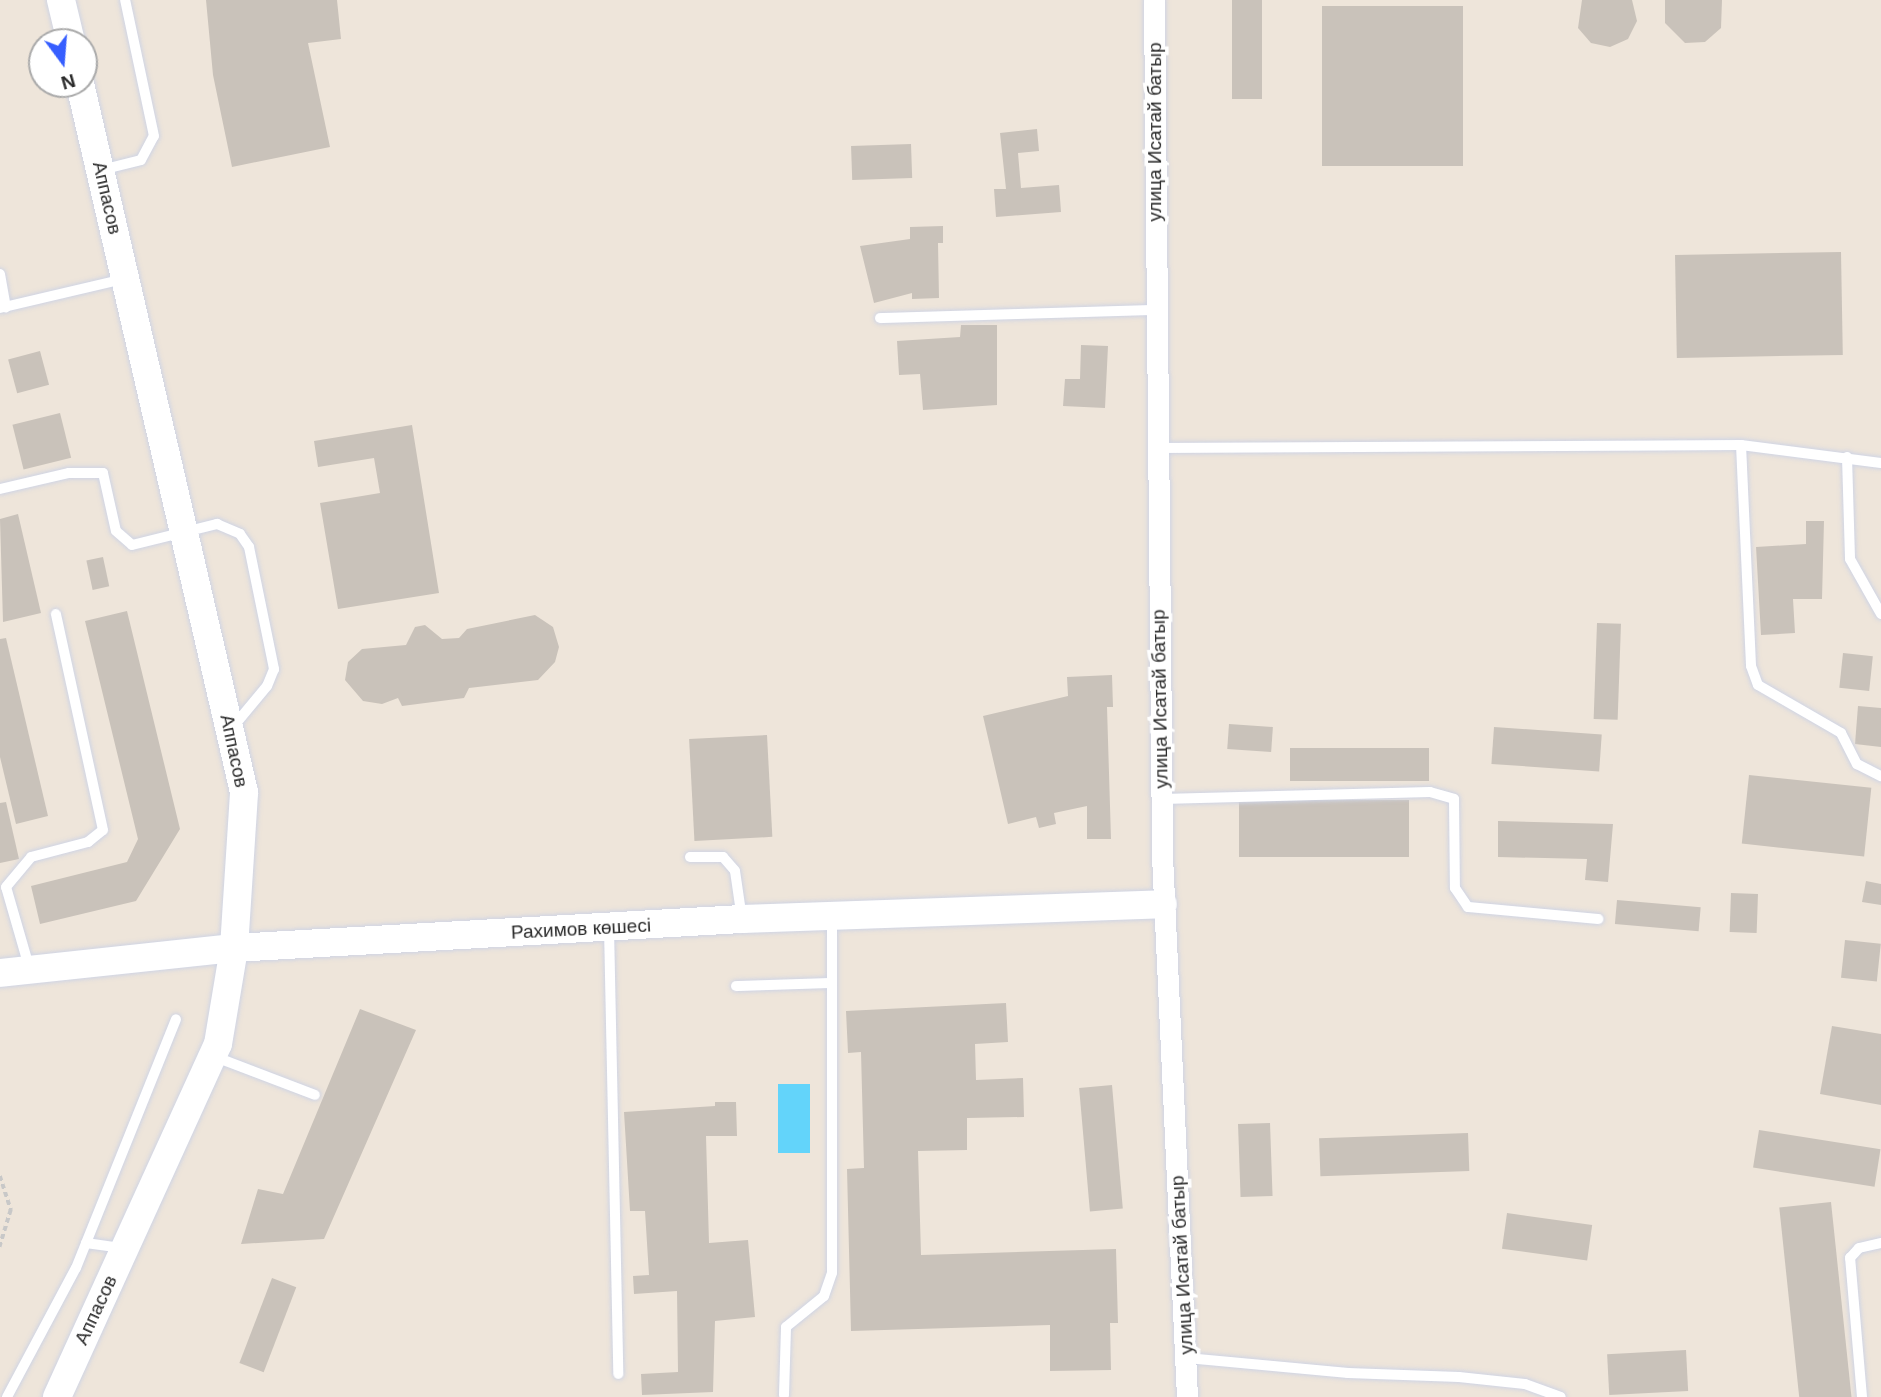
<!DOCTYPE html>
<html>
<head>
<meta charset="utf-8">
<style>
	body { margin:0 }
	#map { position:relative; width:1881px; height:1397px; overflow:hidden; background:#eee5da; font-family:Helvetica,sans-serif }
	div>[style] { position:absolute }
	.water>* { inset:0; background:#63d4fa; transform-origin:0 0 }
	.building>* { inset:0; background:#c9c2ba; transform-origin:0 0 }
	.path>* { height:3.5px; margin-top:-1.75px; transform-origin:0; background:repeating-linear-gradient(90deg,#c8c8c8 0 5px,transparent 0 8.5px) }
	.roads { filter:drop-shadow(0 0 2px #cfd4e4) drop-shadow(0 0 2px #cfd4e4) }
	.service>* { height:10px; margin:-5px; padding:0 5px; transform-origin:5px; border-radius:5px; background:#fff }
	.minor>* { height:21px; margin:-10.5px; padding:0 10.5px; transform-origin:10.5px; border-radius:10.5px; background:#fff }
	.tertiary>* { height:28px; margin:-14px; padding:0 14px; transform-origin:14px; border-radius:14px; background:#fff }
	span { translate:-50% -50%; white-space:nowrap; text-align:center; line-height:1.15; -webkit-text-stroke:7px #fff; paint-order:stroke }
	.street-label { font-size:19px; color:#2a2a2a }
	.north { position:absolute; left:28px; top:28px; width:70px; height:70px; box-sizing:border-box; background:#fff; border:2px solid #aaa; border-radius:50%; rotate:164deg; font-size:19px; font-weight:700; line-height:28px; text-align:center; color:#2a2a2a }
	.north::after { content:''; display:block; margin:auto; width:24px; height:32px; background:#365eff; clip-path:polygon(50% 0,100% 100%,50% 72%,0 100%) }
</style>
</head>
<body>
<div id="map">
	<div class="water">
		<div style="left:778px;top:1084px;width:32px;height:69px"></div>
	</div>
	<div class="building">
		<div style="clip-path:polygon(206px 0,337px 0,341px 39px,308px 43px,330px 147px,232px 167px,213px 75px)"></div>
		<div style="left:1232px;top:0;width:30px;height:99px"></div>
		<div style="clip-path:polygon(1582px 0,1632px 0,1637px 21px,1628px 39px,1610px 47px,1591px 43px,1578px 28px)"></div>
		<div style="clip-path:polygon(1665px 0,1722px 0,1721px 28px,1705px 42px,1685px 43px,1665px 23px)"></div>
		<div style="left:1322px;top:6px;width:141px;height:160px"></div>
		<div style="clip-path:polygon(1037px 129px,1039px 151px,1018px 153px,1021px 188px,1059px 185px,1061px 212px,996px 217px,994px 189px,1006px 189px,1000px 133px)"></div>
		<div style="left:911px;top:144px;width:34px;height:60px;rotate:88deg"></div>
		<div style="clip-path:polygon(943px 226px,943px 243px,938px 243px,939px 298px,912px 299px,912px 293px,874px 303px,860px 246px,910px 239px,910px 227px)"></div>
		<div style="left:1841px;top:252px;width:103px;height:166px;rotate:89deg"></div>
		<div style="clip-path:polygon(961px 325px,997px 325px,997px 405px,923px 410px,920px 374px,899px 375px,897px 341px,960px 337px)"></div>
		<div style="clip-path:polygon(1081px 345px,1108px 346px,1105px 408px,1063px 406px,1065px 379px,1080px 379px)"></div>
		<div style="left:40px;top:351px;width:35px;height:33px;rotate:75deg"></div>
		<div style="left:60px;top:413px;width:46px;height:49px;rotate:76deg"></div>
		<div style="clip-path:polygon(412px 425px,439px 593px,338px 609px,320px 503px,380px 493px,374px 458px,318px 467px,314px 441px)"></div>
		<div style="clip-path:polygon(18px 514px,41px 613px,3px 622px,0 519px)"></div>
		<div style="clip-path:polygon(1806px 521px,1824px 521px,1822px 599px,1793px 599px,1795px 633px,1761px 635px,1756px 547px,1806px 544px)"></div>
		<div style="left:103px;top:557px;width:30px;height:17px;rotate:78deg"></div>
		<div style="clip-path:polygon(127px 611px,180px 829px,136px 901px,40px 924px,31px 886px,127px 862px,138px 839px,85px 621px)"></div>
		<div style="clip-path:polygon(535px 615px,553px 627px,559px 647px,555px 662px,538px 680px,469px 688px,464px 698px,402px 706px,398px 698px,382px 704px,363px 701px,345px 680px,348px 662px,362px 649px,406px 645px,415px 627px,425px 625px,442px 639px,459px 638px,467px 629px)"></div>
		<div style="left:1597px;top:623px;width:24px;height:96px;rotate:2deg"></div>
		<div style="clip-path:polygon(6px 638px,48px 816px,16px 824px,0 757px,0 639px)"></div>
		<div style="left:1843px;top:653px;width:30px;height:35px;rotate:6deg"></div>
		<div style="clip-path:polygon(1112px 675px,1113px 707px,1107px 707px,1111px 839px,1087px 839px,1087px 806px,1054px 813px,1056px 824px,1039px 828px,1036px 817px,1008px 824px,983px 716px,1068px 696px,1067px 677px)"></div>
		<div style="clip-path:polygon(1858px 706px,1881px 708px,1881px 747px,1855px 744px)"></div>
		<div style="left:1229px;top:724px;width:44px;height:25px;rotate:4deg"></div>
		<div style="left:1494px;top:727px;width:108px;height:37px;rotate:4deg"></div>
		<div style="left:767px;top:735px;width:102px;height:78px;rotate:87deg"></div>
		<div style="left:1429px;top:748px;width:33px;height:139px;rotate:90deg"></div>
		<div style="left:1749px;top:775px;width:123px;height:69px;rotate:6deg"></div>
		<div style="left:1409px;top:800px;width:57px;height:170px;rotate:90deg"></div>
		<div style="clip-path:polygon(6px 802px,19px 859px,0 863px,0 803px)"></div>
		<div style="clip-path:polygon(1498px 821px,1613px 824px,1608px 882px,1585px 880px,1587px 859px,1498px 857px)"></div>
		<div style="clip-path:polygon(1866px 881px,1881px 884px,1881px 905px,1862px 902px)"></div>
		<div style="left:1731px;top:893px;width:27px;height:39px;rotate:2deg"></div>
		<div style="left:1617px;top:900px;width:84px;height:24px;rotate:5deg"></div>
		<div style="left:1845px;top:940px;width:36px;height:38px;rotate:6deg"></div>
		<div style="clip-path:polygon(1006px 1003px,1008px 1042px,975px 1044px,976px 1080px,1023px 1078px,1024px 1117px,967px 1118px,967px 1150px,918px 1151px,921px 1255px,1116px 1249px,1118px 1323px,1110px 1323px,1111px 1370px,1050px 1371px,1050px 1325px,851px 1331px,847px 1169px,864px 1168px,861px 1052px,848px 1053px,846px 1011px)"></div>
		<div style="clip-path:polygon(360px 1009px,416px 1030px,324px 1239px,241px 1244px,258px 1189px,283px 1194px)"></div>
		<div style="clip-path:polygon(1832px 1026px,1881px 1034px,1881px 1105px,1820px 1094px)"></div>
		<div style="left:1112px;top:1085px;width:124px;height:33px;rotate:85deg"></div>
		<div style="clip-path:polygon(715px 1102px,736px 1102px,737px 1136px,706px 1136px,709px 1243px,748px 1240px,755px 1317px,715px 1321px,713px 1392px,642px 1395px,641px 1374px,678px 1372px,677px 1291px,634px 1294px,633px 1276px,649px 1275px,645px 1211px,630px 1211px,624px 1112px,715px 1106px)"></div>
		<div style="left:1270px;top:1123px;width:73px;height:32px;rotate:88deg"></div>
		<div style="left:1759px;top:1130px;width:123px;height:38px;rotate:9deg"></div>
		<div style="left:1468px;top:1133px;width:38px;height:149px;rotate:88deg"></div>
		<div style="left:1831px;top:1202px;width:196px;height:52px;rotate:84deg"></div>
		<div style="left:1507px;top:1213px;width:86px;height:36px;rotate:8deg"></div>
		<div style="left:272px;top:1278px;width:26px;height:91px;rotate:21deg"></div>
		<div style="left:1686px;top:1350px;width:41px;height:79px;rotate:87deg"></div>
	</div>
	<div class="path">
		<div style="left:0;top:1176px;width:36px;rotate:72deg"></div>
		<div style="left:11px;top:1210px;width:39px;rotate:107deg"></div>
	</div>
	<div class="roads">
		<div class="service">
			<div style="left:101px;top:170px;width:41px;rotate:-14deg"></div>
			<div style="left:141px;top:160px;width:27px;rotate:-62deg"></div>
			<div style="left:154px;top:136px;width:139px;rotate:-102deg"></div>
			<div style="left:0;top:274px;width:34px;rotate:80deg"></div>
			<div style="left:0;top:308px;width:127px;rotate:-13.2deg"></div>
			<div style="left:880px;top:318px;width:275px;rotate:-1.7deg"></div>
			<div style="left:1741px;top:445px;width:221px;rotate:87.4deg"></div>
			<div style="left:1751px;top:666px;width:20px;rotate:70deg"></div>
			<div style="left:1758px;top:685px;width:96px;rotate:30deg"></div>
			<div style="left:1841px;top:733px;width:35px;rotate:63deg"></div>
			<div style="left:1857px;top:764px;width:27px;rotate:27deg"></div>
			<div style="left:1156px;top:448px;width:585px;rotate:-0.29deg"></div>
			<div style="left:1741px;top:445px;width:141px;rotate:7.3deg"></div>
			<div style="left:1847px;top:457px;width:102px;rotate:88.3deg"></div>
			<div style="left:1850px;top:559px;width:63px;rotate:60.6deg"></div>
			<div style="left:0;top:489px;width:71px;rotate:-13.1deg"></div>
			<div style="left:69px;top:473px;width:34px"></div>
			<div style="left:103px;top:473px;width:59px;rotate:77.4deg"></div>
			<div style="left:116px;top:531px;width:21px;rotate:41deg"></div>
			<div style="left:132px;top:545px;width:88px;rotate:-13.9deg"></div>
			<div style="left:217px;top:524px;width:25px;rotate:23deg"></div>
			<div style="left:240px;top:534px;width:16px;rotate:55deg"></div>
			<div style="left:249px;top:547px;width:125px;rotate:78.4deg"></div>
			<div style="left:274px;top:669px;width:18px;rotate:112deg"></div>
			<div style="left:267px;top:686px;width:53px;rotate:129.7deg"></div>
			<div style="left:1162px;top:799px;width:268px;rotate:-1.5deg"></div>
			<div style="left:1430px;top:792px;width:25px;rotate:16deg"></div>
			<div style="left:1454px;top:799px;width:89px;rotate:89.4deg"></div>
			<div style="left:1455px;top:888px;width:23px;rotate:56deg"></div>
			<div style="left:1468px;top:907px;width:131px;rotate:5.3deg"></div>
			<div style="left:690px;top:857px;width:33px"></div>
			<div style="left:723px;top:857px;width:18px;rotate:49deg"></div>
			<div style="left:735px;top:871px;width:49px;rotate:81.7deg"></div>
			<div style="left:609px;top:928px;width:446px;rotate:88.8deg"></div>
			<div style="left:30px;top:970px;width:86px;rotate:-106.1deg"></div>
			<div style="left:6px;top:887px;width:39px;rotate:-50deg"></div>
			<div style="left:31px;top:857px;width:59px;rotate:-14.7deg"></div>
			<div style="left:88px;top:842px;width:19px;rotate:-39deg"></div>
			<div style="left:103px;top:830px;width:221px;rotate:-102.3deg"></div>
			<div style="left:736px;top:986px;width:96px;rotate:-1.8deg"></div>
			<div style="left:213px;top:1056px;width:109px;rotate:20.9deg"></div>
			<div style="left:86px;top:1243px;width:35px;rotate:8deg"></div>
			<div style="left:1187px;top:1358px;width:162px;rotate:5.3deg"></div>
			<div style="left:1348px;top:1373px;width:111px;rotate:2.1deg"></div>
			<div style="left:1459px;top:1377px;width:66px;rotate:6.1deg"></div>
			<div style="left:1525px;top:1384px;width:38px;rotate:20deg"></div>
			<div style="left:784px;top:1395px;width:68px;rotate:-88.3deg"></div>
			<div style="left:786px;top:1327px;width:49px;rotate:-39.2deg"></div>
			<div style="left:824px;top:1296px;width:24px;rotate:-71deg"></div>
			<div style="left:832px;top:1273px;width:355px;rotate:-90deg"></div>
			<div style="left:7px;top:1397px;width:146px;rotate:-61.9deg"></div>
			<div style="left:76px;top:1268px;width:268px;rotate:-68.1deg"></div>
			<div style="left:1862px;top:1397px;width:140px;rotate:-94.9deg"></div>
			<div style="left:1850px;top:1258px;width:13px;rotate:-48deg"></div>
			<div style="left:1859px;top:1248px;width:23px;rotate:-13deg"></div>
		</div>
		<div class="minor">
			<div style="left:1154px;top:0;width:855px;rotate:89.46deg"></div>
			<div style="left:1162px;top:855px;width:543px;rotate:87.36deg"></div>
		</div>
		<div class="tertiary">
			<div style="left:61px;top:0;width:43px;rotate:76.6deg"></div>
			<div style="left:0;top:973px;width:235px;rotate:-6.1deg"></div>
			<div style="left:234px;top:948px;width:509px;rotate:-3.27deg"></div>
			<div style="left:742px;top:919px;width:421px;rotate:-2deg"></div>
			<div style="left:57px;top:1397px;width:388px;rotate:-65.5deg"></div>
			<div style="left:218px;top:1044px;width:97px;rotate:-80.5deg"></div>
			<div style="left:234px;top:948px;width:156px;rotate:-86.3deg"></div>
			<div style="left:244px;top:792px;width:727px;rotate:-103.04deg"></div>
		</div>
	</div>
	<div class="street-label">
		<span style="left:1155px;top:132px;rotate:-90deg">улица Исатай батыр</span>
		<span style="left:107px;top:198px;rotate:77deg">Аппасов</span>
		<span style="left:1160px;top:699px;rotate:-91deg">улица Исатай батыр</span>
		<span style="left:234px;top:751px;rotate:78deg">Аппасов</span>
		<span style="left:581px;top:929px;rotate:-3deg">Рахимов көшесі</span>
		<span style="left:1182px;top:1265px;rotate:-93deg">улица Исатай батыр</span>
		<span style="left:96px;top:1310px;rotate:-65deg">Аппасов</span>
	</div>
	<div class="north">N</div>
</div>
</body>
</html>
